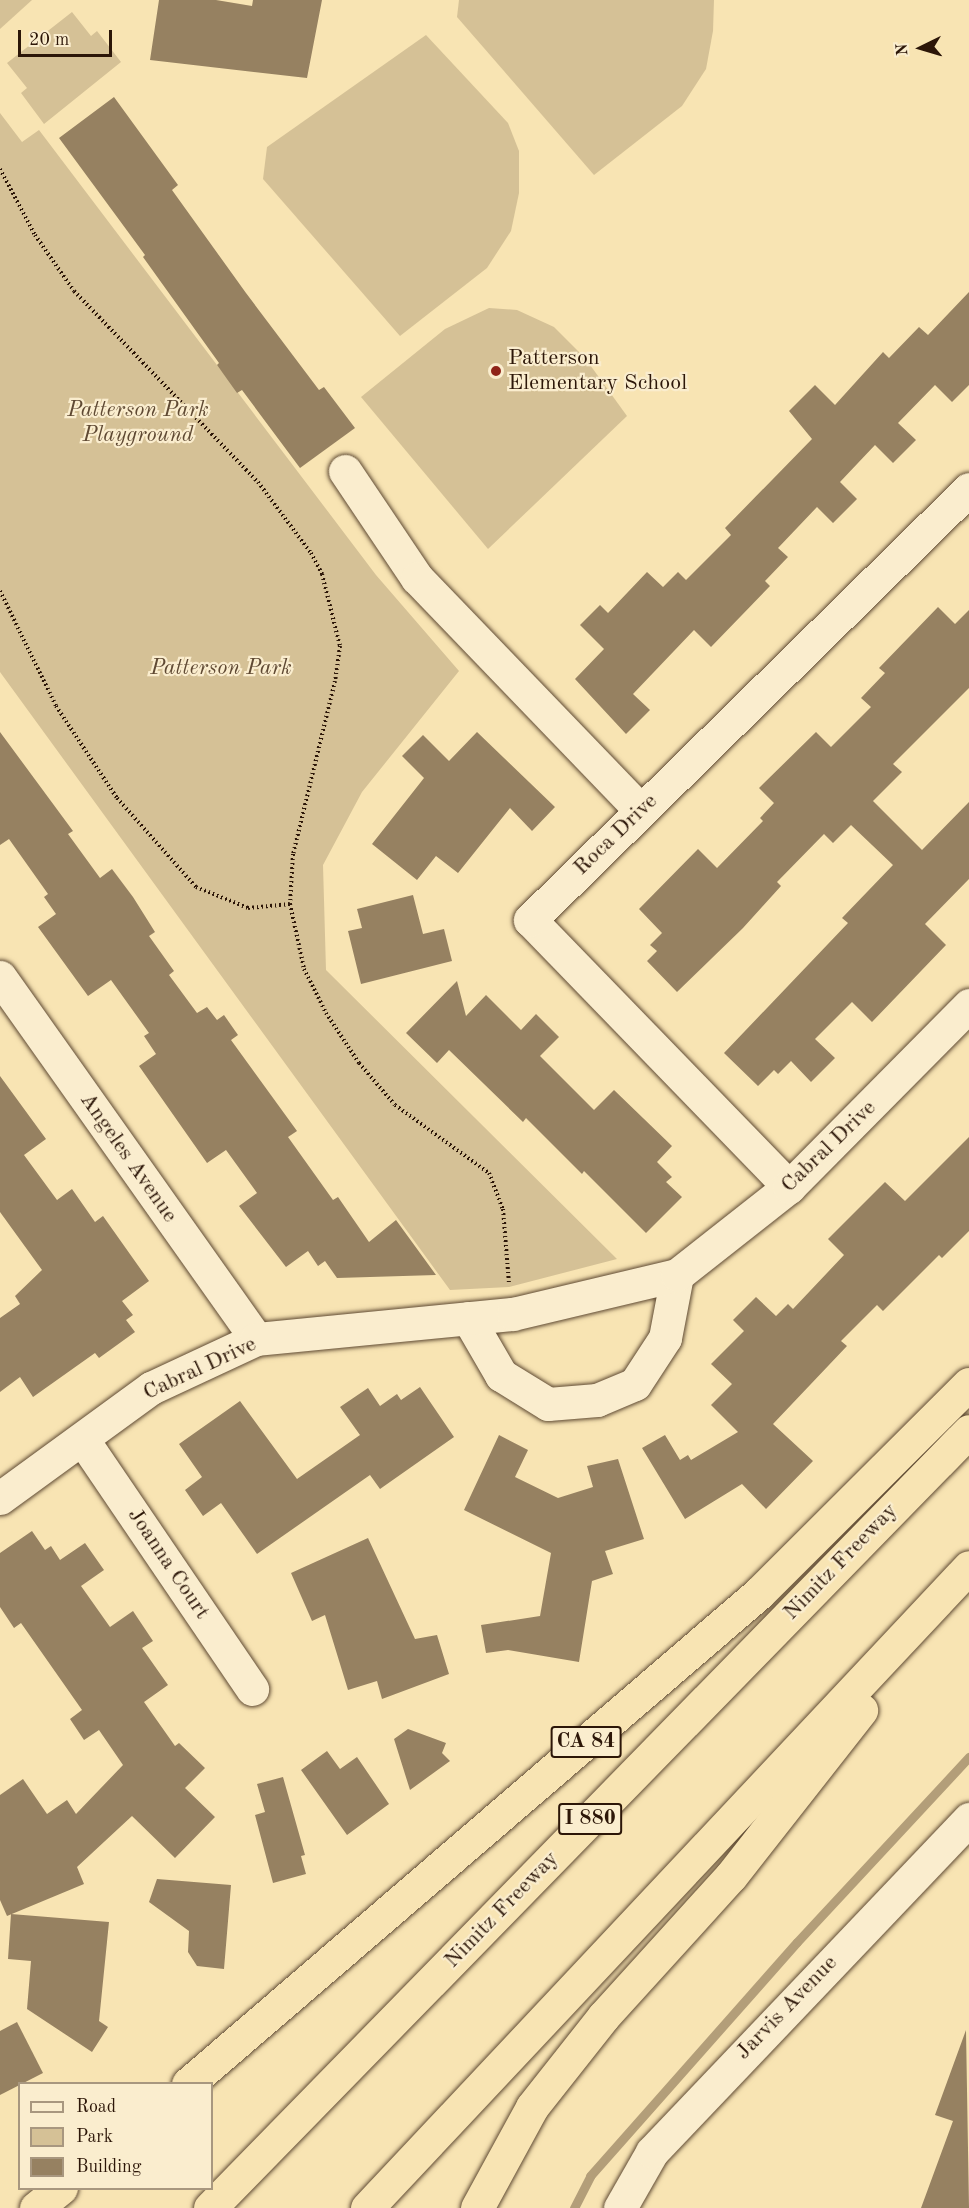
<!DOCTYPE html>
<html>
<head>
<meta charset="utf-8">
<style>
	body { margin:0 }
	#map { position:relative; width:969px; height:2208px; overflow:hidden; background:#f8e4b3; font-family:"Old Standard TT",serif }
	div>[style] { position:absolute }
	.green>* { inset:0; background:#d5c196 }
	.stream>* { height:9px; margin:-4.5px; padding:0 4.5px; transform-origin:4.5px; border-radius:4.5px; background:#b39e79 }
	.building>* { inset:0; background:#968161 }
	.path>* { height:4px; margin-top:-2px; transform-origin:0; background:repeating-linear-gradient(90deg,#2c1608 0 1.5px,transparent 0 4.5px) }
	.roads { filter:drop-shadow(0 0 2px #5f4a33) drop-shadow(0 0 2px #5f4a33) }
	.minor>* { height:33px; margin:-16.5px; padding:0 16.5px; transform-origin:16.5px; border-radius:16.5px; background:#faedce }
	.highway>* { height:33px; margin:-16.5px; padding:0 16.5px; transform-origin:16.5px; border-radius:16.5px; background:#f8e4b3 }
	.dots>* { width:16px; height:16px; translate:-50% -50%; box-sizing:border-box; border:3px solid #faedce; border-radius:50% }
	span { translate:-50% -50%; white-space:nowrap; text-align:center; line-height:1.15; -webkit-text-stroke:4.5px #faedce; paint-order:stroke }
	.shield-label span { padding:2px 4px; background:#faedce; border:2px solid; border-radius:4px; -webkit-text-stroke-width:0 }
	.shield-label { font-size:21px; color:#2c1608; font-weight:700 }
	.poi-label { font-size:22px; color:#2c1608 }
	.left { translate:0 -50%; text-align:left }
	.park-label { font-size:22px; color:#5f4933; font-style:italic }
	.street-label { font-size:22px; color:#2c1608 }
	.legend { position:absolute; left:18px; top:2082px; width:195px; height:108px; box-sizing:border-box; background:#faedce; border:2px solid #a8977f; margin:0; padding:8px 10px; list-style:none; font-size:18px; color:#2c1608 }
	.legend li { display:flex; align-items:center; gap:12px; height:30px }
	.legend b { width:30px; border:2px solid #a8977f }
	.north { position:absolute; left:891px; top:18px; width:60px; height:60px; -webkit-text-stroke:4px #faedce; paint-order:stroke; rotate:265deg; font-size:16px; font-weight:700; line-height:24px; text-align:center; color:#2c1608 }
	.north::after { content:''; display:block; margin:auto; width:21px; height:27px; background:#2c1608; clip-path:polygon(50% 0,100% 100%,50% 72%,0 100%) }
	.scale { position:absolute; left:18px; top:30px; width:94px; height:27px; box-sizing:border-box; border:3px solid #2c1608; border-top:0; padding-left:8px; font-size:18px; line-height:21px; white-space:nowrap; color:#2c1608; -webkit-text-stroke:4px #faedce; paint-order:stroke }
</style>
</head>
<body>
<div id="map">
	<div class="green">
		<div style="clip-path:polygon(0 0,32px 0,0 29px)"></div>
		<div style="clip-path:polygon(459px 0,714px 0,713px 31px,706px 69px,682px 106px,594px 175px,457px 17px)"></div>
		<div style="clip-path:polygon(72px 12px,91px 36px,97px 31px,121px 62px,44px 124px,21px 93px,27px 88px,7px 63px)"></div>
		<div style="clip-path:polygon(426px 35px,508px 123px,519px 151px,519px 193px,511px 231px,487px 268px,400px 336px,263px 179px,267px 147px)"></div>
		<div style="clip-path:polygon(0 113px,22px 142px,39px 130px,376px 575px,459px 671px,362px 792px,323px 865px,326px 970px,617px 1259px,509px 1287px,450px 1290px,0 672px)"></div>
		<div style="clip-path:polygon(489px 308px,517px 310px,554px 327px,585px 358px,627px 416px,488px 549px,361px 397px,445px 329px)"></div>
	</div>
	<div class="stream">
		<div style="left:574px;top:2208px;width:36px;rotate:-63deg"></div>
		<div style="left:590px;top:2176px;width:312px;rotate:-48.5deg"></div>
		<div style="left:797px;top:1942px;width:253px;rotate:-47.1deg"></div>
	</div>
	<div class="building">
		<div style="clip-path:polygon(159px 0,216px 0,252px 6px,253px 0,322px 0,307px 78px,150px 60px)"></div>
		<div style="clip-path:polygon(114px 97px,178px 185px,172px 190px,246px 293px,319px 390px,324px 387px,355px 428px,300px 468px,242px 390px,237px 393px,217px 365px,219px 363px,143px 257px,145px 255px,59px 138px)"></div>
		<div style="clip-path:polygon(969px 292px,969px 385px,952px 402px,935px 385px,898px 423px,916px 440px,893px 463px,875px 445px,840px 482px,857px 499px,833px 523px,817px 507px,778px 548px,788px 557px,765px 581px,770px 586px,711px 647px,694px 630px,633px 694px,650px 710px,626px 734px,575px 679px,604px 649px,580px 625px,600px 605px,608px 613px,647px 572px,663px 587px,678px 572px,686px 580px,731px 535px,725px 528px,812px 439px,789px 411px,815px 385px,835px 405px,883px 352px,889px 358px,919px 327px,928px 335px)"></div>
		<div style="clip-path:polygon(938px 607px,955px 624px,969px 610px,969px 688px,893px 764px,902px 772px,873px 801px,922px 850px,969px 802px,969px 879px,925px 924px,946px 945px,872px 1022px,852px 1002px,815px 1039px,835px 1058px,811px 1082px,791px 1061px,778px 1074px,774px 1070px,758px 1086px,724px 1053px,848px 923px,842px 918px,893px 865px,851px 825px,833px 843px,824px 834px,777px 882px,781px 886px,743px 928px,677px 992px,647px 961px,657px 951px,650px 945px,662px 933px,639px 909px,698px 849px,717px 868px,763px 821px,760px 818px,774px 803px,759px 788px,816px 732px,831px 747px,871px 707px,861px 698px,885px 673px,879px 668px)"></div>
		<div style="clip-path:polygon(0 732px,73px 831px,68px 834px,100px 878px,112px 869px,133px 897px,155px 932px,149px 936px,174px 971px,169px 975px,197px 1013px,207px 1007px,217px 1020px,224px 1015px,238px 1035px,231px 1040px,297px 1131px,288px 1137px,333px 1200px,338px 1197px,369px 1242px,396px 1220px,436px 1275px,337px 1278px,325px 1261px,318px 1266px,308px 1251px,286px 1267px,239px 1206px,257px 1193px,226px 1150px,207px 1163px,139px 1066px,156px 1054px,144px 1036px,149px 1033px,111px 980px,88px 996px,38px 927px,56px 914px,44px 897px,48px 894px,9px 839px,0 845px)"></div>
		<div style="clip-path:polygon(477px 732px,555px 807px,532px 831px,510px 808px,458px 873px,436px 856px,417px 880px,372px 844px,424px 778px,402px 756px,423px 735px,449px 761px)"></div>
		<div style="clip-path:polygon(413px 895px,423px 934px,444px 929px,452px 961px,361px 984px,348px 931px,362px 928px,357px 909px)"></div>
		<div style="clip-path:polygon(457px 981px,466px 1016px,486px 995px,521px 1030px,536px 1014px,559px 1037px,540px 1056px,594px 1110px,614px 1090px,672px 1146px,657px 1162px,672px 1177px,666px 1182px,682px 1197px,646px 1233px,584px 1171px,582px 1174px,526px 1118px,523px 1122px,449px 1050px,437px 1063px,406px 1033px)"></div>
		<div style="clip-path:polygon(0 1076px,46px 1139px,24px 1155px,57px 1200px,72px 1189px,95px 1222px,103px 1216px,149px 1281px,122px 1301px,133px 1315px,126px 1320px,135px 1332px,99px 1358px,95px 1353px,33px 1397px,20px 1377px,0 1392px,0 1318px,20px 1304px,15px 1296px,42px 1270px,0 1212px)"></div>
		<div style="clip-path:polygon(969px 1137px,969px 1231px,942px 1258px,939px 1255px,883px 1311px,877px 1305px,841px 1341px,847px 1346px,773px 1424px,813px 1461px,766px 1509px,742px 1484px,685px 1519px,642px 1448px,665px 1435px,680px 1460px,688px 1455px,691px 1460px,738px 1432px,711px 1405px,732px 1384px,711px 1364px,744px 1331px,733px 1320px,756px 1297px,776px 1316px,788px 1304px,793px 1309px,844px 1255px,828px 1239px,885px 1182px,905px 1201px)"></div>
		<div style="clip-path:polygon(420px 1387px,454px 1437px,380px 1489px,370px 1475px,257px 1554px,221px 1503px,203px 1516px,185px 1490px,202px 1477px,179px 1444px,240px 1401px,297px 1479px,360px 1435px,340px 1407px,368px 1388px,380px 1406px,397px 1394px,401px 1400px)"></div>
		<div style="clip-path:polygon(499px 1435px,528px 1450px,515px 1477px,558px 1498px,593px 1487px,587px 1466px,618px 1459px,644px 1539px,605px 1551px,613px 1574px,592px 1581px,579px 1662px,508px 1650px,486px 1653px,481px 1625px,540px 1616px,551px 1553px,464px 1510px)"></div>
		<div style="clip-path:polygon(32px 1531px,45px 1550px,51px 1546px,60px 1560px,85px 1543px,104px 1570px,81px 1586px,110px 1627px,133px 1611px,153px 1641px,142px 1648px,168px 1685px,144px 1702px,175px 1746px,179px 1743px,205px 1768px,185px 1788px,215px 1817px,175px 1858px,132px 1816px,77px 1867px,84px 1884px,7px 1916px,0 1900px,0 1795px,23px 1779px,47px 1814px,67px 1800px,76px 1814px,123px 1765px,99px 1730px,84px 1740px,70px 1719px,82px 1710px,21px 1623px,14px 1628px,0 1607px,0 1553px)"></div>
		<div style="clip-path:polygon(368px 1538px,415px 1639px,437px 1635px,449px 1674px,382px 1699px,377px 1681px,348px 1690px,325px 1615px,312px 1621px,291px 1573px)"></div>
		<div style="clip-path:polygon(408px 1729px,446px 1743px,442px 1753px,450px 1761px,410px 1790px,394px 1739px)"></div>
		<div style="clip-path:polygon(327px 1751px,340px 1769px,357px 1757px,389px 1804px,347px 1835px,301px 1770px)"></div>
		<div style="clip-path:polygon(283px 1777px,305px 1855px,301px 1856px,306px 1874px,273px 1883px,255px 1815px,265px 1812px,257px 1784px)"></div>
		<div style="clip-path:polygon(157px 1879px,231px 1885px,224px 1969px,197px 1966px,188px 1952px,189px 1931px,149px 1902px)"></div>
		<div style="clip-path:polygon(11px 1914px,109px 1922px,99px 2021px,108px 2027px,92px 2052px,27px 2009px,31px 1961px,8px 1959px)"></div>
		<div style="clip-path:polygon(17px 2022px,43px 2073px,0 2095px,0 2031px)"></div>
		<div style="clip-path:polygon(966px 2030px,969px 2208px,921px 2208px,953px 2121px,935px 2115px)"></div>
	</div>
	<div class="path">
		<div style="left:0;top:169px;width:75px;rotate:62.1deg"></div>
		<div style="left:35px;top:235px;width:68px;rotate:55.1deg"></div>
		<div style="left:74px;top:291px;width:265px;rotate:46.1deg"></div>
		<div style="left:258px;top:482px;width:89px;rotate:53.3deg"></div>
		<div style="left:311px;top:553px;width:24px;rotate:62deg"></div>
		<div style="left:322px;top:574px;width:74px;rotate:76deg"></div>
		<div style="left:340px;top:646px;width:35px;rotate:98deg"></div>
		<div style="left:335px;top:681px;width:178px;rotate:103.6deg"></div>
		<div style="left:293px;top:854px;width:50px;rotate:93.4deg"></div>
		<div style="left:290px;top:904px;width:66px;rotate:77.8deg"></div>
		<div style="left:304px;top:969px;width:49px;rotate:63.4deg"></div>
		<div style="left:326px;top:1013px;width:60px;rotate:56.6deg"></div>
		<div style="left:359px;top:1063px;width:55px;rotate:49.4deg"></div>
		<div style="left:395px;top:1105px;width:116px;rotate:35.9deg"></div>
		<div style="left:489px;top:1173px;width:39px;rotate:69deg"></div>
		<div style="left:503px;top:1209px;width:74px;rotate:85.4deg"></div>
		<div style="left:0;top:591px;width:128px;rotate:64deg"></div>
		<div style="left:56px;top:706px;width:110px;rotate:56.5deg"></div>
		<div style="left:117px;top:798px;width:119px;rotate:48.4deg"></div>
		<div style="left:196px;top:887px;width:56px;rotate:22deg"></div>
		<div style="left:248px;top:908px;width:42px;rotate:-5.4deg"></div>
	</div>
	<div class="roads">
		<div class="minor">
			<div style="left:345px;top:471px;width:129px;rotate:56.1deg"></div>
			<div style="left:417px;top:578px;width:323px;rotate:46.1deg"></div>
			<div style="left:0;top:977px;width:443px;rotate:54.7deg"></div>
			<div style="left:789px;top:1187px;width:372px;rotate:-134.1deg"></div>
			<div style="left:530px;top:920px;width:615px;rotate:-44.47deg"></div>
			<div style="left:468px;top:1318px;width:66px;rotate:59.9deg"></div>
			<div style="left:501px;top:1375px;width:55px;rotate:31.7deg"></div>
			<div style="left:548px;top:1404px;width:49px;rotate:-4.7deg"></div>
			<div style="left:597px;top:1400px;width:41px;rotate:-22.8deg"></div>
			<div style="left:635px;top:1384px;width:55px;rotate:-56.9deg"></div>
			<div style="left:665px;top:1338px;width:64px;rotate:-79.2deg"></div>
			<div style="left:83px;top:1440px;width:301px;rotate:55.8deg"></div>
			<div style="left:0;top:1498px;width:187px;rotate:-36.1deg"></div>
			<div style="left:151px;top:1388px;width:116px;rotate:-25deg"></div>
			<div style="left:256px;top:1339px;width:258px;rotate:-5.6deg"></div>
			<div style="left:513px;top:1314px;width:169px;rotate:-13.4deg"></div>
			<div style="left:677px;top:1275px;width:142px;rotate:-38.2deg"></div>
			<div style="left:789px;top:1187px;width:256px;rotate:-45.3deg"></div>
			<div style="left:620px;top:2208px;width:64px;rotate:-60.3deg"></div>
			<div style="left:652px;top:2152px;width:460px;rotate:-46.4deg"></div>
		</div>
		<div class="highway">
			<div style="left:188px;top:2084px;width:753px;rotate:-40.69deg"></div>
			<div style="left:759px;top:1593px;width:296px;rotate:-44.9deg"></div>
			<div style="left:36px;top:2208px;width:32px;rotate:-39deg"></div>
			<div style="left:210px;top:2208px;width:1086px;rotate:-45.67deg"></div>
			<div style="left:367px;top:2208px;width:879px;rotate:-46.8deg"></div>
			<div style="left:477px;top:2208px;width:115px;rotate:-61.4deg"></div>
			<div style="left:532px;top:2107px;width:115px;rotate:-51.7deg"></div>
			<div style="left:603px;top:2017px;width:190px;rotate:-47.8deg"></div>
			<div style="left:731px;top:1876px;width:211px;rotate:-51.9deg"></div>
		</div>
	</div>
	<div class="dots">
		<div style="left:496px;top:371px;background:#8f2418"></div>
	</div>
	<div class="shield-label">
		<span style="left:586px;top:1742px">CA 84</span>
		<span style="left:590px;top:1819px">I 880</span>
	</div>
	<div class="poi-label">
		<span class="left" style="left:508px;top:371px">Patterson<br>Elementary School</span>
	</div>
	<div class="park-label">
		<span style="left:138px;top:423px">Patterson Park<br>Playground</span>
		<span style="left:221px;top:669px">Patterson Park</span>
	</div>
	<div class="street-label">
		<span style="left:616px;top:835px;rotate:-44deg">Roca Drive</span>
		<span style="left:829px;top:1147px;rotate:-44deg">Cabral Drive</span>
		<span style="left:128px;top:1158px;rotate:55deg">Angeles Avenue</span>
		<span style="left:200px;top:1369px;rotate:-25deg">Cabral Drive</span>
		<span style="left:841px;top:1562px;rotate:-46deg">Nimitz Freeway</span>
		<span style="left:168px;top:1564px;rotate:56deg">Joanna Court</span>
		<span style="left:502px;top:1910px;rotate:-46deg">Nimitz Freeway</span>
		<span style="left:787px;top:2008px;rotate:-46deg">Jarvis Avenue</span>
	</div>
	<ul class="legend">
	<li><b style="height:8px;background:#faedce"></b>Road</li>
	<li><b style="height:16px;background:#d5c196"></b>Park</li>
	<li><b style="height:16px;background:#968161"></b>Building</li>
	</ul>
	<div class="north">N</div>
	<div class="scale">20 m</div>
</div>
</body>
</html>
